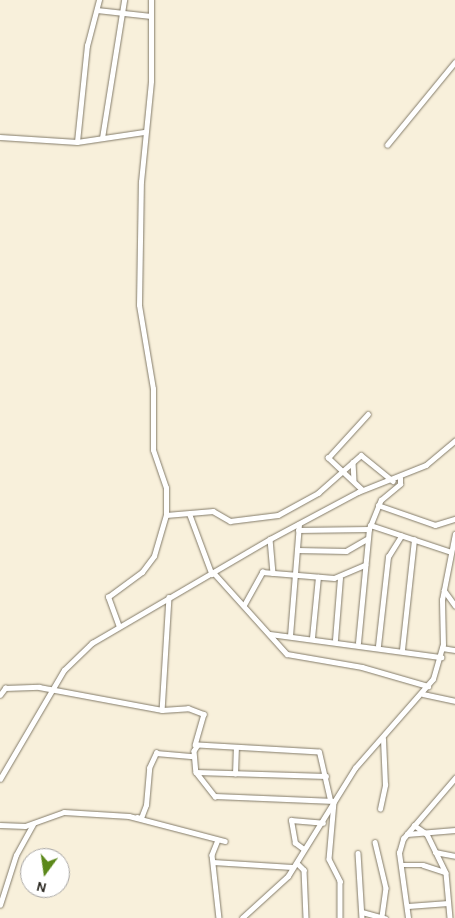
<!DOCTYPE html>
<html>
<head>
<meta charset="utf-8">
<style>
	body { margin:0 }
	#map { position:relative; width:455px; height:918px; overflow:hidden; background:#f8f0db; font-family:Karla,sans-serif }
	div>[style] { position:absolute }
	.roads { filter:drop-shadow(0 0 1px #837b69) drop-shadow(0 0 1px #837b69) }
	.minor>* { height:4.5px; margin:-2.25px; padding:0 2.25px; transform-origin:2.25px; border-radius:2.25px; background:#fff }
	span { translate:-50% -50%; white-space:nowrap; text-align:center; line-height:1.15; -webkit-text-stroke:4px #fff; paint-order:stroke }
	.north { position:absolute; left:20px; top:848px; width:50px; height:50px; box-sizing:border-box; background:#fff; border:1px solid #a7a5a3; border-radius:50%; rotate:194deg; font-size:14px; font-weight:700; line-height:20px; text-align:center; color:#221f18 }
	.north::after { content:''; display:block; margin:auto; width:18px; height:22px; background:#5b881a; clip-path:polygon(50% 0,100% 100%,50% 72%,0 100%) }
</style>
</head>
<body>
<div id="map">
	<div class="roads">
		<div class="minor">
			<div style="left:97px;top:10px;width:54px;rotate:6.3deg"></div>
			<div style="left:0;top:137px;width:77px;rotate:3.7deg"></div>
			<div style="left:77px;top:142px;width:69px;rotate:-8.4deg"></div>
			<div style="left:102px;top:138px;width:140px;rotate:-80.9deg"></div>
			<div style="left:77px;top:142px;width:97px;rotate:-84.1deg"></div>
			<div style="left:87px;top:46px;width:48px;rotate:-75.4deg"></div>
			<div style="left:387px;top:145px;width:107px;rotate:-50.7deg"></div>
			<div style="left:353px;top:462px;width:18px;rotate:87deg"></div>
			<div style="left:362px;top:490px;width:47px;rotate:-136.7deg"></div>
			<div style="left:328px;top:458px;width:59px;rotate:-47.7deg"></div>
			<div style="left:378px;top:505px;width:60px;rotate:19.3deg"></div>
			<div style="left:435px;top:525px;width:21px;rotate:-17deg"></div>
			<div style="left:166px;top:515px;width:47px;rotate:-4.9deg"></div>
			<div style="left:213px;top:511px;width:20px;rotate:30deg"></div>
			<div style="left:230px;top:521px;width:48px;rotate:-7.1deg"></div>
			<div style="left:278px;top:515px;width:46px;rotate:-28.8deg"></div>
			<div style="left:318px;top:493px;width:57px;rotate:-41.5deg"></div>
			<div style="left:361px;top:455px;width:41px;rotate:39.1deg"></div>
			<div style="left:190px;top:515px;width:63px;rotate:69.6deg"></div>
			<div style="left:370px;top:525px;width:85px;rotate:18.4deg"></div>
			<div style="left:298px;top:530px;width:71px;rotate:-0.8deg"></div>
			<div style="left:270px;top:539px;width:34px;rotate:85deg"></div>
			<div style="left:297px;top:550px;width:49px;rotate:1.2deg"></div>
			<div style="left:346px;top:551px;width:24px;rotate:-30deg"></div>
			<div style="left:214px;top:573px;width:109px;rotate:48deg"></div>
			<div style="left:287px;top:654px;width:76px;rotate:9.8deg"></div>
			<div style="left:362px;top:667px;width:69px;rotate:16.1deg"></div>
			<div style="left:444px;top:590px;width:19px;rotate:54deg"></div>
			<div style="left:169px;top:597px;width:113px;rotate:93.5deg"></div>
			<div style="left:162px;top:710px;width:26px;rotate:-4deg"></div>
			<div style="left:188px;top:708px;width:17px;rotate:21deg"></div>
			<div style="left:204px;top:714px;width:32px;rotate:106deg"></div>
			<div style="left:244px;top:605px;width:38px;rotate:-61deg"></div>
			<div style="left:262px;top:572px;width:72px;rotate:4.8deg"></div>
			<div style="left:334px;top:578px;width:34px;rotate:-23deg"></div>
			<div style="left:119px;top:627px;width:32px;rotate:-110deg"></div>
			<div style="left:108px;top:597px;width:42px;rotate:-36.3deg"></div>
			<div style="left:142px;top:572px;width:20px;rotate:-53deg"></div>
			<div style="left:154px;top:556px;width:43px;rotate:-73.7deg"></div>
			<div style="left:166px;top:515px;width:27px;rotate:-90deg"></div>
			<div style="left:166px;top:488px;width:40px;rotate:-108.9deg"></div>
			<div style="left:153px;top:450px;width:61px;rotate:-90deg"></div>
			<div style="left:153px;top:389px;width:85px;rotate:-99.5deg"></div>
			<div style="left:139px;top:305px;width:123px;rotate:-89.1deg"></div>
			<div style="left:141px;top:182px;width:101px;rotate:-84.3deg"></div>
			<div style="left:151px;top:81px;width:81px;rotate:-90deg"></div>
			<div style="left:270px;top:634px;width:173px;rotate:7.7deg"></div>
			<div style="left:290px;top:636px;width:112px;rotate:-85.4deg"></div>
			<div style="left:312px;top:638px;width:61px;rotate:-84.4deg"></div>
			<div style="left:335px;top:640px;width:62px;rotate:-85.4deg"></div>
			<div style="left:358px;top:643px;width:115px;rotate:-84.5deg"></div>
			<div style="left:369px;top:529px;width:31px;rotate:-68deg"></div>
			<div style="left:381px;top:500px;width:25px;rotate:-40deg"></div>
			<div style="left:400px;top:484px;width:6px;rotate:-90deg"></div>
			<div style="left:378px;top:646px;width:90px;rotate:-83.6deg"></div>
			<div style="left:388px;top:557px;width:25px;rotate:-58deg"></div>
			<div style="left:442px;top:648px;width:13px;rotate:9deg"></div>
			<div style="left:402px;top:650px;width:111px;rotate:-83.8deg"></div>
			<div style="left:423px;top:694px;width:33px;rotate:12deg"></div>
			<div style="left:0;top:695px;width:9px;rotate:-54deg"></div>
			<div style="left:5px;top:688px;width:34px;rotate:-2deg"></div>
			<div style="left:39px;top:687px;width:125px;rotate:10.6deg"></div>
			<div style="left:196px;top:772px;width:130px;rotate:1.8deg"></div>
			<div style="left:235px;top:774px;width:25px;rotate:-88deg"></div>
			<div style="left:0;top:779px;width:126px;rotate:-59.6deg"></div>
			<div style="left:64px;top:670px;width:39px;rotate:-44deg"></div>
			<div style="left:92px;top:643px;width:206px;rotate:-30.3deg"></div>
			<div style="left:270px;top:539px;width:100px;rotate:-28.1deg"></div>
			<div style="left:358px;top:492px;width:73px;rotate:-21.7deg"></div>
			<div style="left:426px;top:465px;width:38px;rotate:-40deg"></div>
			<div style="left:330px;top:800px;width:49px;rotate:-102.9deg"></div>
			<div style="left:319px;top:752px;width:121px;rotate:-176.7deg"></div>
			<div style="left:198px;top:745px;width:7px;rotate:124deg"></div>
			<div style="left:194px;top:751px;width:21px;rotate:85deg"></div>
			<div style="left:196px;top:772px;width:31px;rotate:52deg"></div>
			<div style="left:215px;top:796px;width:119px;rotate:2.4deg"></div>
			<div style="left:334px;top:802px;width:57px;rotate:95deg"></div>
			<div style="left:329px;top:859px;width:25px;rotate:63deg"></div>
			<div style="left:340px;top:881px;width:37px;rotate:90deg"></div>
			<div style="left:380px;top:809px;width:25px;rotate:-78deg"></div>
			<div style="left:385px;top:785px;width:46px;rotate:-92.5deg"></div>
			<div style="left:137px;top:817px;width:4px;rotate:14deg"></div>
			<div style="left:141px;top:818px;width:14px;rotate:-69deg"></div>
			<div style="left:146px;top:805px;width:37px;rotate:-85deg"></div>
			<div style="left:149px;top:768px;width:17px;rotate:-65deg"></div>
			<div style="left:156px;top:753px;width:37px;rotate:5deg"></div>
			<div style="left:0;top:825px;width:25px;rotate:2deg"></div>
			<div style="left:25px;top:826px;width:41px;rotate:-19.7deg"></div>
			<div style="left:64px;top:812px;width:65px;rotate:3.5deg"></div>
			<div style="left:129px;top:816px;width:99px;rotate:14.6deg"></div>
			<div style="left:414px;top:825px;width:16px;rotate:35deg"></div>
			<div style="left:427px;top:834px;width:43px;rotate:64deg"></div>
			<div style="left:446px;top:873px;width:45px;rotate:84.9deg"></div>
			<div style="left:407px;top:834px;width:74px;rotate:-49.4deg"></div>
			<div style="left:218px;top:840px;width:16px;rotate:112deg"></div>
			<div style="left:212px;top:855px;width:63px;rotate:83.7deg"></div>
			<div style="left:375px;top:842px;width:47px;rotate:76.6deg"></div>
			<div style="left:386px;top:888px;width:27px;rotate:98deg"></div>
			<div style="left:303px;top:849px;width:10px;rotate:-143deg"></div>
			<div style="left:295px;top:843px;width:23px;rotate:-100deg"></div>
			<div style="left:291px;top:820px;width:32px;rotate:5deg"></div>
			<div style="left:435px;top:852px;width:20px;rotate:11deg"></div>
			<div style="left:358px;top:853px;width:65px;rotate:86.5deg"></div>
			<div style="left:213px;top:862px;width:79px;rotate:3.6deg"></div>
			<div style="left:297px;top:863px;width:10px;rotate:45deg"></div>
			<div style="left:304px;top:870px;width:48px;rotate:87.6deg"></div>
			<div style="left:402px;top:865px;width:21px"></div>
			<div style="left:423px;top:865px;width:22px;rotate:18deg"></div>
			<div style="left:0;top:905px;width:52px;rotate:-72.3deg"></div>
			<div style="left:16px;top:855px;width:35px;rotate:-61deg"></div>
			<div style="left:408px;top:906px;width:40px;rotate:-4.3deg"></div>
			<div style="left:362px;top:912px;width:24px;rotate:15deg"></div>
			<div style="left:242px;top:918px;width:62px;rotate:-42.4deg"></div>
			<div style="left:288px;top:876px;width:127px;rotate:-58.2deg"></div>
			<div style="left:355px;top:768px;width:118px;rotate:-48.8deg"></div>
			<div style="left:433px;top:679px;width:35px;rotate:-74deg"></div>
			<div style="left:443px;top:645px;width:45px;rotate:-91.3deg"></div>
			<div style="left:442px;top:600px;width:67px;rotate:-78.9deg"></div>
			<div style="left:408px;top:918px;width:66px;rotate:-97.9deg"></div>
			<div style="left:399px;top:853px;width:15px;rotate:-74deg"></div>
			<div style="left:403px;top:839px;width:6px;rotate:-51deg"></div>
			<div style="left:407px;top:834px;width:48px;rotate:-4.8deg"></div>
		</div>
	</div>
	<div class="north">N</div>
</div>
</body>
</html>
